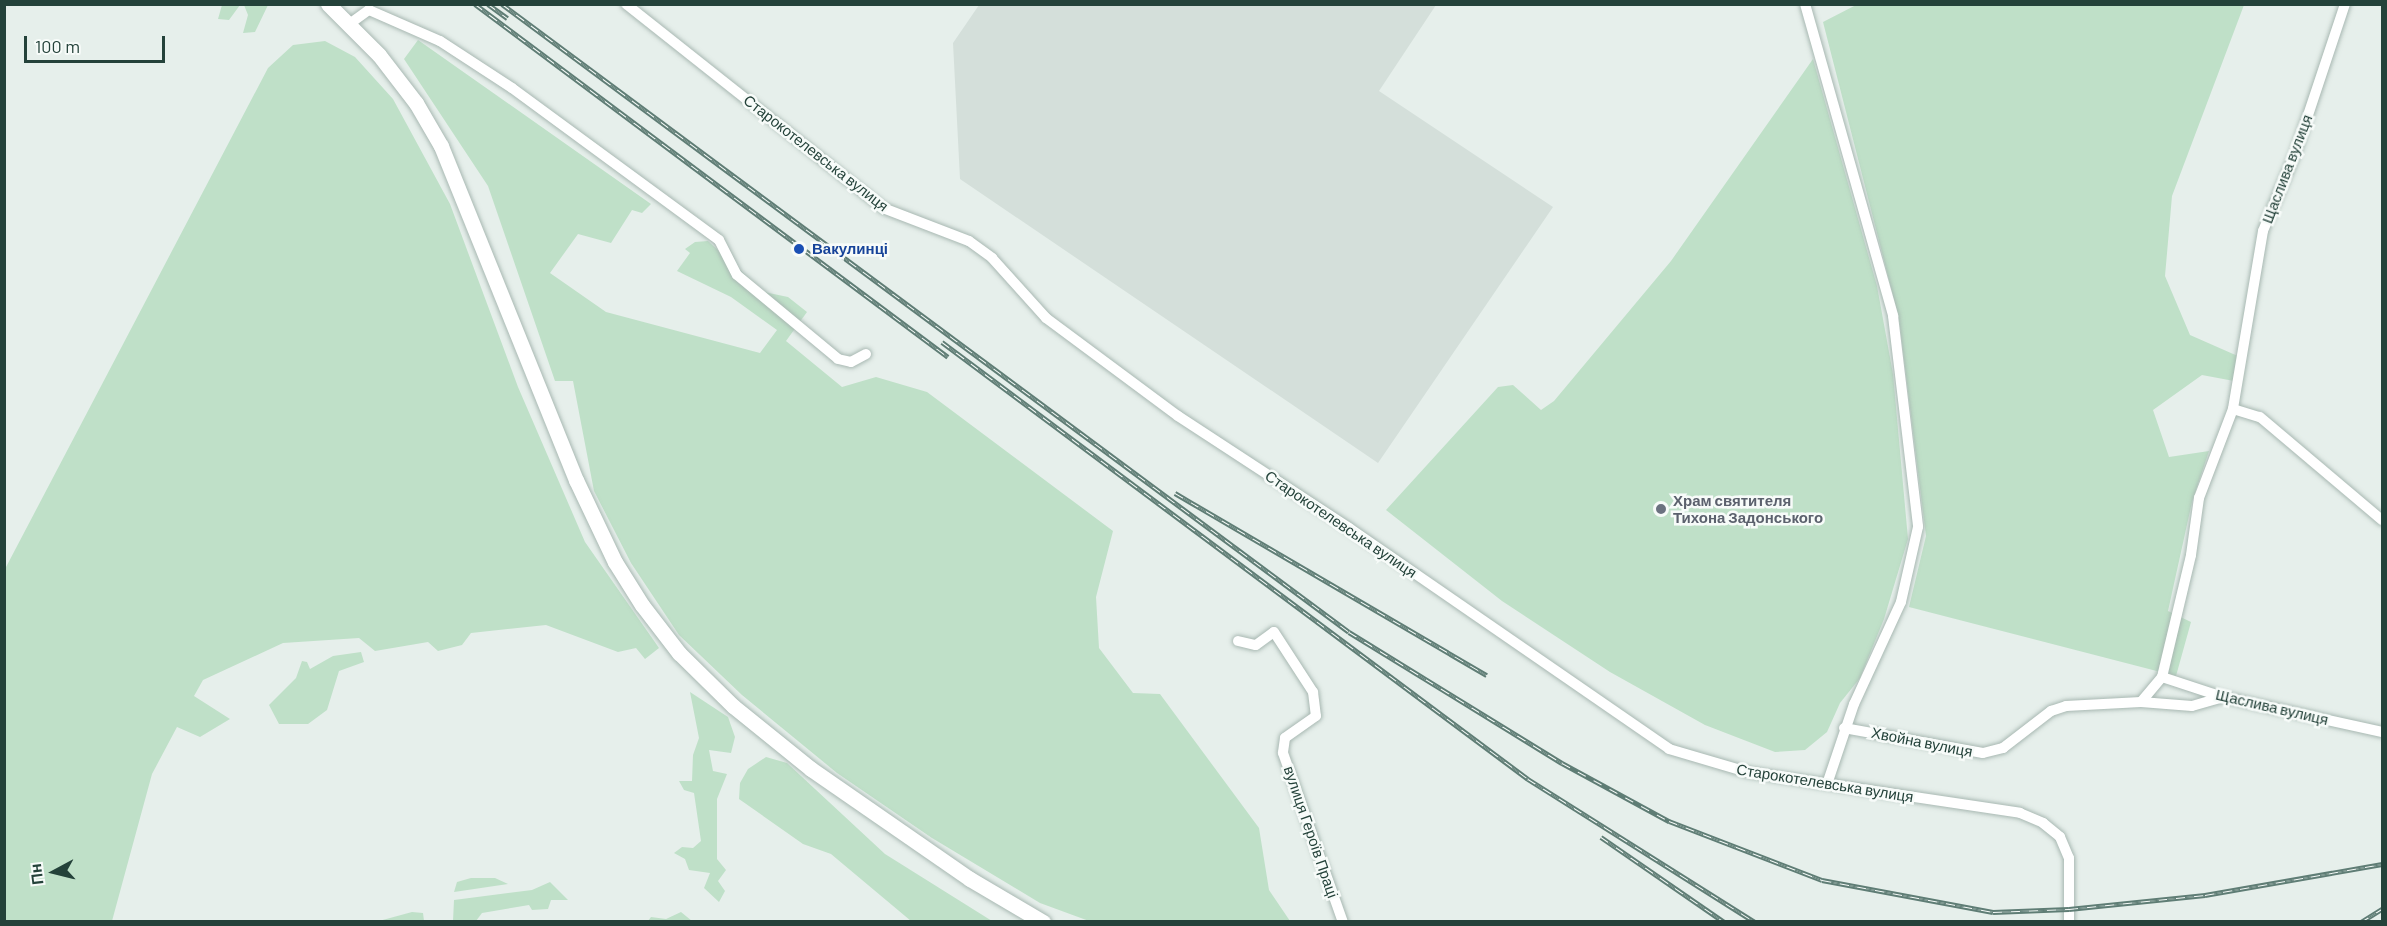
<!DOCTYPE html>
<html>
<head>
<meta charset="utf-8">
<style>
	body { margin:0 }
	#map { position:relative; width:2387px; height:926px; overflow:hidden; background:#e6efeb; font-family:Barlow,sans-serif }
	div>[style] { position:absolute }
	.built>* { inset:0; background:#d4dfda }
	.green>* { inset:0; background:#bfe0c8 }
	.roads { filter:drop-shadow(0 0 2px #a8b8b2) drop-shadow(0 0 2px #a8b8b2) }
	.street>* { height:10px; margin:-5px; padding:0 5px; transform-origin:5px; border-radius:5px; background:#fff }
	.secondary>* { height:15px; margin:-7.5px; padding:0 7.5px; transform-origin:7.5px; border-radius:7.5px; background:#fff }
	.rail>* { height:5px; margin-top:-2.5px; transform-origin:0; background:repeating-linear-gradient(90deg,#f7fbf9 0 9px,#5f7d75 0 18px); box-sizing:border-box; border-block:2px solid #5f7d75 }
	.dots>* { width:16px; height:16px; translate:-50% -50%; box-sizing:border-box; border:3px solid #f7fbf9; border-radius:50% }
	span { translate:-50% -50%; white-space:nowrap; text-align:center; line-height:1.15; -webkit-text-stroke:5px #f7fbf9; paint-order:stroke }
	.street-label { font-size:15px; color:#24423a }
	.transit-label { font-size:15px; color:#164399; font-weight:700 }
	.left { translate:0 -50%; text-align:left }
	.worship-label { font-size:15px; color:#5b616d; font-weight:700 }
	.frame { position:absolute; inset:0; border:6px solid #24423a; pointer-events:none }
	.north { position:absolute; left:24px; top:842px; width:60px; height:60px; -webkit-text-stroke:4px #f7fbf9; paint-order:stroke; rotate:263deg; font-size:16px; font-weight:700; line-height:24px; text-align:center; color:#24423a }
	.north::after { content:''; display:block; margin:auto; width:21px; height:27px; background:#24423a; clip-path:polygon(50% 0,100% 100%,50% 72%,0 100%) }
	.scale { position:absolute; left:24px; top:36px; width:141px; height:27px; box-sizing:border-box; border:3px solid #24423a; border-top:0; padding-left:8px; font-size:18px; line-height:21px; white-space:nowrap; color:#24423a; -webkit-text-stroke:4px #f7fbf9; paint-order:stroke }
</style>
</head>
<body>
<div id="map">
	<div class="built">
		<div style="clip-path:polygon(979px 5px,1436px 5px,1379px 91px,1553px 207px,1378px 463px,960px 179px,953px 43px)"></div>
	</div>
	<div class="green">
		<div style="clip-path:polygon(1858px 4px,2244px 5px,2172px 196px,2165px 276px,2190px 335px,2240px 357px,2234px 381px,2202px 375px,2153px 410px,2169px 457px,2209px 451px,2192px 502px,2168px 611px,2191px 622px,2176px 676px,1909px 607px,1926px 536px,1899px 319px,1823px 22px)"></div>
		<div style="clip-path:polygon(222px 5px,222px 4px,240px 5px,229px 20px,218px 19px)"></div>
		<div style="clip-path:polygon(244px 5px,268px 5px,255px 32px,243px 33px,248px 15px)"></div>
		<div style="clip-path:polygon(418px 40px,651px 204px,642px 213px,632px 210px,611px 243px,578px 234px,550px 273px,606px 312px,760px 353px,777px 330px,731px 297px,677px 271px,690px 253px,685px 249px,695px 242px,708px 241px,764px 292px,788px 297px,807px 312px,786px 341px,842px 387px,876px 377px,927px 392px,1113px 531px,1096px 597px,1099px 648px,1133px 693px,1160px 694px,1259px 828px,1269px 890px,1290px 921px,1089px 921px,1040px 903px,932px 838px,837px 773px,742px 695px,679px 635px,631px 563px,594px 491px,573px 381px,555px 381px,488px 186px,404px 59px)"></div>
		<div style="clip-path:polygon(325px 41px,355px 57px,393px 99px,450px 204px,518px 387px,585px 542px,659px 648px,645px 659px,636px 648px,618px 652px,546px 625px,471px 633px,462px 645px,438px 651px,428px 642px,375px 651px,359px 638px,283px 643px,203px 680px,194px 696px,230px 719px,200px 737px,177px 727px,152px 774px,112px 921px,5px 921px,5px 569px,268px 68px,293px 45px)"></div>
		<div style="clip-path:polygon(1813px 59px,1877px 286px,1893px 374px,1908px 539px,1884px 619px,1860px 678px,1840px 703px,1827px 732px,1805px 750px,1775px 752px,1705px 725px,1610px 672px,1502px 601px,1386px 510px,1498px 387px,1513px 385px,1541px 410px,1554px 401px,1671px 261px)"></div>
		<div style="clip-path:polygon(361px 652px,364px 662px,339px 671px,327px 710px,308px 724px,279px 724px,269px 705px,296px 678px,302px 661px,307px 662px,310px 669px,333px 656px)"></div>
		<div style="clip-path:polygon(690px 692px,728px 717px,735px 737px,731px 753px,709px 750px,713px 771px,727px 774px,717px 799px,717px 859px,726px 870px,718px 881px,725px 891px,719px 902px,704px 888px,710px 873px,689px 870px,685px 859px,674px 853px,682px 847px,693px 848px,701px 841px,694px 793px,684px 790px,679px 781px,692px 781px,693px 755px,699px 738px)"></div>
		<div style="clip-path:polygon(766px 757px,787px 763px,885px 854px,992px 921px,911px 921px,831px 854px,803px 844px,739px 799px,740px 783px,748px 769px)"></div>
		<div style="clip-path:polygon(471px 878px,495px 878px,508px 884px,454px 892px,457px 882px)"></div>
		<div style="clip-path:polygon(550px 882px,568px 900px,551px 900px,548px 909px,532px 910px,529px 905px,482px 913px,476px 921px,453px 921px,454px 900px,532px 890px)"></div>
		<div style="clip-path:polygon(412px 912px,423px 913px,424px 921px,379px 921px)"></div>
		<div style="clip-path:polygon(681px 912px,692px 921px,648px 921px,651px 917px,666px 919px)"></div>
	</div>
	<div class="roads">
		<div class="street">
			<div style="left:626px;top:4px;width:328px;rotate:38.4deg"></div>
			<div style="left:883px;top:208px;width:92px;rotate:21deg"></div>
			<div style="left:969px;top:241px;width:29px;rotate:36deg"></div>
			<div style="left:992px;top:258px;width:81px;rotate:48deg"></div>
			<div style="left:1046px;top:318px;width:164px;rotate:36.6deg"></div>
			<div style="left:1178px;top:416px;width:204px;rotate:33.2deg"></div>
			<div style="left:1349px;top:528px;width:389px;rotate:34.6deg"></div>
			<div style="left:1669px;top:749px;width:81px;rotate:16.4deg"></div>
			<div style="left:1747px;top:772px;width:276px;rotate:8.5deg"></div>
			<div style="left:2020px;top:813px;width:25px;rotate:23deg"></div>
			<div style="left:2043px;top:823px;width:22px;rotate:39deg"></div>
			<div style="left:2060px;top:837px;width:23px;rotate:67deg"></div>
			<div style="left:2069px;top:858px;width:64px;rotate:90deg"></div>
			<div style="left:1805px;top:4px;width:324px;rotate:74.2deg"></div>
			<div style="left:1893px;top:316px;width:212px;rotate:83.2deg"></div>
			<div style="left:1918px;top:527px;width:77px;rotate:102.8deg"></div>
			<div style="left:1901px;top:602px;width:112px;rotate:114.7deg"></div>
			<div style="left:1854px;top:704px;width:84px;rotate:108.6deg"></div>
			<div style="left:2345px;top:4px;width:158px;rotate:108.4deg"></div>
			<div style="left:2295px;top:154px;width:83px;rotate:112.6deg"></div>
			<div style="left:2263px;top:231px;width:181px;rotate:99.6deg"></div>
			<div style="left:2233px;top:409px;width:28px;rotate:17deg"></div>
			<div style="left:2260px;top:417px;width:160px;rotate:40.2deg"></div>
			<div style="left:348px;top:25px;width:26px;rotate:-36deg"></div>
			<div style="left:369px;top:10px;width:77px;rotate:23.6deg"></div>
			<div style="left:440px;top:41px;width:86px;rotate:33.1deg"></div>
			<div style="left:512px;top:88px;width:257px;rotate:36.3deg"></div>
			<div style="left:719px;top:240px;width:39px;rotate:63deg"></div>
			<div style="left:737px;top:275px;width:131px;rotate:39.7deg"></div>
			<div style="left:838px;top:359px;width:13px;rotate:13deg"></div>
			<div style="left:851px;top:362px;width:17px;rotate:-28deg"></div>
			<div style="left:1238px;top:641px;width:18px;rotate:13deg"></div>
			<div style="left:1256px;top:645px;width:22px;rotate:-36deg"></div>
			<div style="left:1274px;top:632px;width:72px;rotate:57deg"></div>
			<div style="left:1313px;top:692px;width:24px;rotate:83deg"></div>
			<div style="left:1316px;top:716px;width:38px;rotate:145deg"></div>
			<div style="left:1285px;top:738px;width:15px;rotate:98deg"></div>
			<div style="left:1283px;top:753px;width:179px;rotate:70.5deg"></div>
			<div style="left:2162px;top:677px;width:64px;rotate:18.2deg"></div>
			<div style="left:2223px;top:697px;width:163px;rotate:12.4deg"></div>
			<div style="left:2141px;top:702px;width:33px;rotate:-50deg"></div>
			<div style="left:2162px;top:677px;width:125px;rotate:-76.6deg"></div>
			<div style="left:2191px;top:555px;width:58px;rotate:-82deg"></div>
			<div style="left:2199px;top:498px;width:95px;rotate:-69.1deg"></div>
			<div style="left:1844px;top:728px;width:141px;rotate:10.2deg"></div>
			<div style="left:1983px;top:753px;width:21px;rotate:-14deg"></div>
			<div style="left:2003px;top:748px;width:61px;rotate:-37.6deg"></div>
			<div style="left:2051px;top:711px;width:16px;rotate:-18deg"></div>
			<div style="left:2066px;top:706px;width:75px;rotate:-3.1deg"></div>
			<div style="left:2141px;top:702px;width:51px;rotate:4.5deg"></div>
			<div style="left:2192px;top:706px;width:32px;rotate:-16deg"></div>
		</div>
		<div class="secondary">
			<div style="left:328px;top:4px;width:72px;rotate:45deg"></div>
			<div style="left:379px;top:55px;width:61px;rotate:52.4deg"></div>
			<div style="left:416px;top:103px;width:50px;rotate:59.8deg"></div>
			<div style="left:441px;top:146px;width:360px;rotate:68deg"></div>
			<div style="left:576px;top:480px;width:91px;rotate:64.6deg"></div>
			<div style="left:615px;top:562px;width:51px;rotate:57.9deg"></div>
			<div style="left:642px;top:605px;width:61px;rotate:52.4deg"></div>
			<div style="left:679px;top:653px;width:76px;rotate:44.5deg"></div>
			<div style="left:733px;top:706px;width:100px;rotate:38.9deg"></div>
			<div style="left:811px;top:769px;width:193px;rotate:34.7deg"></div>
			<div style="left:970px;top:879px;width:85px;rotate:30.5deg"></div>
		</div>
	</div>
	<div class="rail">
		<div style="left:475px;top:4px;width:590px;rotate:36.73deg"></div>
		<div style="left:488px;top:4px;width:24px;rotate:36deg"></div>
		<div style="left:502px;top:4px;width:1054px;rotate:36.55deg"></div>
		<div style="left:1349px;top:632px;width:250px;rotate:31.6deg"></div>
		<div style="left:1562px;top:763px;width:122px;rotate:28.5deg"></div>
		<div style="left:1669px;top:821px;width:164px;rotate:21.1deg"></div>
		<div style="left:1822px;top:880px;width:174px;rotate:10.6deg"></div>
		<div style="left:1993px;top:912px;width:76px;rotate:-2.3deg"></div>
		<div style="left:2069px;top:909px;width:137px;rotate:-5.9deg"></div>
		<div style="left:2205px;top:895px;width:180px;rotate:-9.9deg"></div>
		<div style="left:942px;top:342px;width:731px;rotate:36.71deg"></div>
		<div style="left:1528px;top:779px;width:268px;rotate:32.2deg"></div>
		<div style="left:1175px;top:493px;width:361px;rotate:30.3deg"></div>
		<div style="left:1601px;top:837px;width:150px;rotate:34.6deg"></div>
		<div style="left:2361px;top:922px;width:25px;rotate:-32deg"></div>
	</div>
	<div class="dots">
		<div style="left:799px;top:249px;background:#1a4fb4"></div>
		<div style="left:1661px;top:509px;background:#6b7280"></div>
	</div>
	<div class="street-label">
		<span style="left:816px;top:153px;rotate:38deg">Старокотелевська вулиця</span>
		<span style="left:2287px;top:169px;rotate:-69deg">Щаслива вулиця</span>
		<span style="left:1341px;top:524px;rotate:34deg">Старокотелевська вулиця</span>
		<span style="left:2272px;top:707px;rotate:13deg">Щаслива вулиця</span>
		<span style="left:1922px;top:742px;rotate:11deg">Хвойна вулиця</span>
		<span style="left:1825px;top:783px;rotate:9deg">Старокотелевська вулиця</span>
		<span style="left:1311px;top:832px;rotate:71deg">вулиця Героїв Праці</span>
	</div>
	<div class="transit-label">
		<span class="left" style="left:812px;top:249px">Вакулинці</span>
	</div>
	<div class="worship-label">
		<span class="left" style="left:1673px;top:509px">Храм святителя<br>Тихона Задонського</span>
	</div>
	<div class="frame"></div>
	<div class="north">Пн</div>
	<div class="scale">100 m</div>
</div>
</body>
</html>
